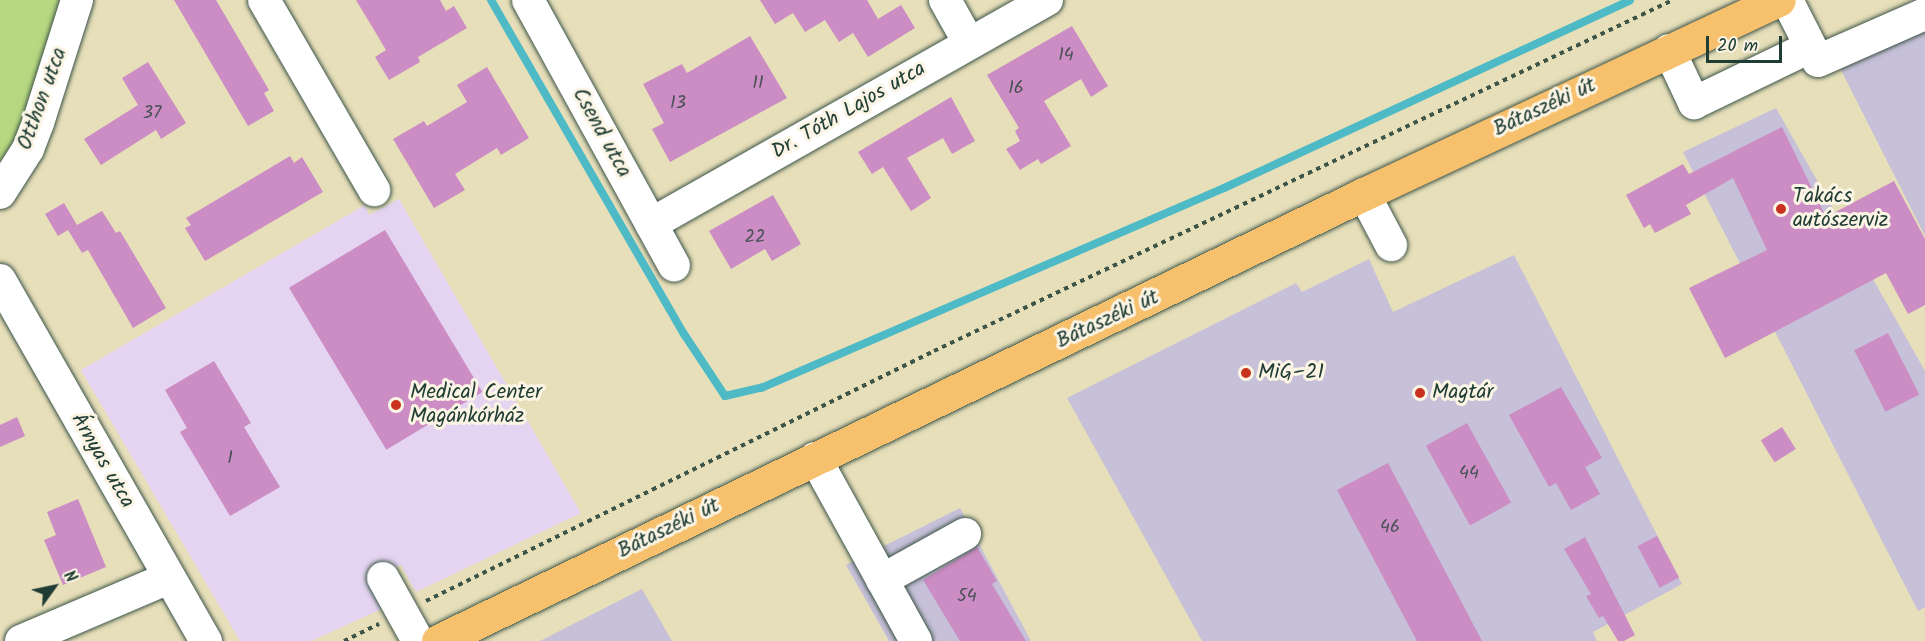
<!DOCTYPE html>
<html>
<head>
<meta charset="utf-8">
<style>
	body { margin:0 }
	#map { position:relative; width:1925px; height:641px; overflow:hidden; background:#e7dfba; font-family:Kalam,sans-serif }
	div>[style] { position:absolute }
	.built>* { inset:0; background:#e4d3f1 }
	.industrial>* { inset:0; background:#c6c0d9 }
	.green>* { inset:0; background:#b7d880 }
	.stream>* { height:8px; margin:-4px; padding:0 4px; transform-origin:4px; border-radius:4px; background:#4dbac6 }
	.building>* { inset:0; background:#cb8dc3; transform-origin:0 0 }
	.path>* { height:4px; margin-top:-2px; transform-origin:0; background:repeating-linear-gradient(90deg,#3d5548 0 4.5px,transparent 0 9px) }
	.roads { filter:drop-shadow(0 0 2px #3d5548) drop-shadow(0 0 2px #3d5548) }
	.minor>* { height:32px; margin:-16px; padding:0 16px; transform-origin:16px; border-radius:16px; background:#fff }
	.major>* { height:33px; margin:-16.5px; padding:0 16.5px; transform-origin:16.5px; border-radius:16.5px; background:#f7c06c }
	.dots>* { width:16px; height:16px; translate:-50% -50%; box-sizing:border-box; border:3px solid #fcf5e5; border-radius:50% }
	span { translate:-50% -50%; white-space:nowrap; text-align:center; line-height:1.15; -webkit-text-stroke:6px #fcf5e5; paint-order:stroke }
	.number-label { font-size:18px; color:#4a5158 }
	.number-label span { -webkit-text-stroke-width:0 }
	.street-label { font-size:21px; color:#1f3d34 }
	.poi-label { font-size:21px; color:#1f3d34 }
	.left { translate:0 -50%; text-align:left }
	.north { position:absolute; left:24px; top:557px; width:60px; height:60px; -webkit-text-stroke:4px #fcf5e5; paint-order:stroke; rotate:57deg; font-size:16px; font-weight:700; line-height:24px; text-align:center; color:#1f3d34 }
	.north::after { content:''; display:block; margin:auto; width:21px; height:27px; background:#1f3d34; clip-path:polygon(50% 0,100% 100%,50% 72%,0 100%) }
	.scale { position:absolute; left:1706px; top:36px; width:76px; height:27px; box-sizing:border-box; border:3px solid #1f3d34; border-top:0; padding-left:8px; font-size:18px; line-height:21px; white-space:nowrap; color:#1f3d34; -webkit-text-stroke:4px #fcf5e5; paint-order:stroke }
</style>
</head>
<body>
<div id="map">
	<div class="built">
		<div style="clip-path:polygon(399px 199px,581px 513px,416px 592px,401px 565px,377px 578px,393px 604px,311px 641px,240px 641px,81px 370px,365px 205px,369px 215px)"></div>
	</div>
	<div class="industrial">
		<div style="clip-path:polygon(1925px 23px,1925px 236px,1839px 66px)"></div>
		<div style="clip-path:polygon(1776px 108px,1925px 371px,1925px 607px,1918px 611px,1683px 152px)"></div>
		<div style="clip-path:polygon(1514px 255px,1682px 584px,1593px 632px,1597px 641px,1202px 641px,1067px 398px,1296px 283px,1302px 292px,1369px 259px,1393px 312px)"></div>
		<div style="clip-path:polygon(960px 508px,1031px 641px,889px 641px,846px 565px)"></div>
		<div style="clip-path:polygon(642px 589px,672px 641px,540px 641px)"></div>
	</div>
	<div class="green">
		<div style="clip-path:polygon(0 0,65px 0,24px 130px,0 169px)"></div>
	</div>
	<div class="stream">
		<div style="left:491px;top:0;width:386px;rotate:60deg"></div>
		<div style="left:684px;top:334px;width:74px;rotate:56.5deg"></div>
		<div style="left:725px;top:396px;width:37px;rotate:-13deg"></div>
		<div style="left:761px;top:388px;width:504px;rotate:-23.36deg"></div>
		<div style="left:1224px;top:188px;width:447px;rotate:-24.8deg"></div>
	</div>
	<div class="building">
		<div style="clip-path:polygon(174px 0,216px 0,269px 90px,264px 93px,274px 111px,248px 126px)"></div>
		<div style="clip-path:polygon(356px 0,440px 0,446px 11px,454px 6px,467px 28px,418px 57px,420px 62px,389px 80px,375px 57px,386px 50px)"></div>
		<div style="clip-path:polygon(760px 0,867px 0,878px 19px,901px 5px,915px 28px,868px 57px,853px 33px,839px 42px,825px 20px,805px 32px,793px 13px,775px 24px)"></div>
		<div style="clip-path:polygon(1072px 26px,1108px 86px,1091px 97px,1081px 79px,1044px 101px,1071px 146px,1041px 164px,1038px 159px,1020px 170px,1006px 149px,1020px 141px,1015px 131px,1019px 128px,987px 75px)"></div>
		<div style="clip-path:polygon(750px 36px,787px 98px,670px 162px,652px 129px,664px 123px,643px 84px,682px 64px,687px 73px)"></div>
		<div style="clip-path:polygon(148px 62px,186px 123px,161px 139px,156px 130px,101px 165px,84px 139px,138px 105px,122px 78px)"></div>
		<div style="clip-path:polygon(487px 67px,529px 138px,501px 155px,497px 148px,455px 174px,465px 190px,434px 208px,393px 139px,424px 121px,427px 126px,467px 102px,457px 85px)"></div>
		<div style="clip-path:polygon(951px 97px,975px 141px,952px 154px,943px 138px,907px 158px,931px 198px,911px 211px,883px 167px,872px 174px,858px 152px)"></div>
		<div style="clip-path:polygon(1782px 127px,1826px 217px,1894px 181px,1925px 239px,1925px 305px,1908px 314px,1886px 273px,1725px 358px,1689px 288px,1767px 250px,1733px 178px,1686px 205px,1691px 214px,1655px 233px,1650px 224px,1644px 228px,1626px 195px,1683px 164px,1689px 174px)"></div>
		<div style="clip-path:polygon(290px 156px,294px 163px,302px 157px,323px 192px,205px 261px,185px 228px,191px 225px,186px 218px)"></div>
		<div style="clip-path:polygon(773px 195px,801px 244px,772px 261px,765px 249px,731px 269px,709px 231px)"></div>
		<div style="clip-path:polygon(64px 203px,77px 225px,102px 211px,116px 233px,120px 231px,166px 308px,133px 328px,88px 250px,82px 253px,68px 230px,58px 236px,45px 214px)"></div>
		<div style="left:385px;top:230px;width:189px;height:112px;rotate:59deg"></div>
		<div style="left:1888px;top:333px;width:69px;height:38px;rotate:63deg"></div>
		<div style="clip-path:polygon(214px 361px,251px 423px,244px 427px,280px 487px,230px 516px,180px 432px,187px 428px,165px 390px)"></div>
		<div style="clip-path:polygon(1561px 387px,1602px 458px,1585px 467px,1600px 494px,1571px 510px,1556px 483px,1549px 487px,1509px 415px)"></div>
		<div style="clip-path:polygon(17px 417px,25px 436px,0 447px,0 425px)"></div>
		<div style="left:1467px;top:423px;width:91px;height:47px;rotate:61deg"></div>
		<div style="left:1782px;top:427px;width:26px;height:25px;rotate:58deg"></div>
		<div style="clip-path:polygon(1388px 463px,1443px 567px,1482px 641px,1417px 641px,1392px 594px,1337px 490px)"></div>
		<div style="clip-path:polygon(78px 499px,106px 567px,63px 585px,44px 540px,56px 535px,47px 512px)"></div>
		<div style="left:1657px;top:536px;width:47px;height:22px;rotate:62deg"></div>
		<div style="clip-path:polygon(1585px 537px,1635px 635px,1624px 641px,1618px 641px,1603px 616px,1599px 618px,1586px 596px,1591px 594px,1564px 549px)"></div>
		<div style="clip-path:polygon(977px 547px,997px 581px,992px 584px,1026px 641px,960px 641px,923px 580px)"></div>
	</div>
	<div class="path">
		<div style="left:426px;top:601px;width:566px;rotate:-26.2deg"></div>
		<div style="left:934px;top:351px;width:818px;rotate:-25.41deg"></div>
		<div style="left:344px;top:641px;width:39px;rotate:-26deg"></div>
	</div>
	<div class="roads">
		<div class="minor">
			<div style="left:264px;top:0;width:220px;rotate:59.9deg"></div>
			<div style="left:528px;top:0;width:303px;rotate:61.2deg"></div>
			<div style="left:945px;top:0;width:49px;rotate:60.8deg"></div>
			<div style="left:1787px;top:0;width:68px;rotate:63.1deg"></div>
			<div style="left:1818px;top:61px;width:117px;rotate:-23.7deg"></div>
			<div style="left:1669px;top:50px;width:59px;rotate:64.7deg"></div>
			<div style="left:1694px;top:103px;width:129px;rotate:-25.8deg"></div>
			<div style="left:0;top:193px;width:52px;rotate:-57.5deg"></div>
			<div style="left:28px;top:149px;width:28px;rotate:-69deg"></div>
			<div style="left:38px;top:123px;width:129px;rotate:-72.4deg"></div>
			<div style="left:1364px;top:194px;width:58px;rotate:62.1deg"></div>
			<div style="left:651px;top:224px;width:455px;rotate:-29.5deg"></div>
			<div style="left:0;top:280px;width:416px;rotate:60.3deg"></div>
			<div style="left:815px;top:458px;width:209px;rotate:61.1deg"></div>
			<div style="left:383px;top:578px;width:72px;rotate:60.9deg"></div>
			<div style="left:882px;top:580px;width:95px;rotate:-29deg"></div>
			<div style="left:21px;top:641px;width:161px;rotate:-23.1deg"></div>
		</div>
		<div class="major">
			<div style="left:438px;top:641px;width:1028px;rotate:-25.77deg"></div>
			<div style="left:1364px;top:194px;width:458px;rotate:-25.1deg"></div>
		</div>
	</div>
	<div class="dots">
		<div style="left:1781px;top:209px;background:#c8321e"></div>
		<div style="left:1246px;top:373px;background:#c8321e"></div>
		<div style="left:1420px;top:393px;background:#c8321e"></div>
		<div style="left:396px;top:405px;background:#c8321e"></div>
	</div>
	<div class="number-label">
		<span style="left:1066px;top:56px">14</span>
		<span style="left:758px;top:84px">11</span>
		<span style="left:1016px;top:89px">16</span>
		<span style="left:678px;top:104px">13</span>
		<span style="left:152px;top:114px">37</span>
		<span style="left:755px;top:238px">22</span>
		<span style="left:230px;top:459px">1</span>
		<span style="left:1469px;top:474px">44</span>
		<span style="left:1390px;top:528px">46</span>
		<span style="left:967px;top:597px">54</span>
	</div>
	<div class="street-label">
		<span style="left:43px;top:99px;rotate:-70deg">Otthon utca</span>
		<span style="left:1545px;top:108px;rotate:-25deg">Bátaszéki út</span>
		<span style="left:849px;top:111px;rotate:-30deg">Dr. Tóth Lajos utca</span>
		<span style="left:601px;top:133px;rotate:61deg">Csend utca</span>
		<span style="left:1108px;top:320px;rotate:-25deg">Bátaszéki út</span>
		<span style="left:102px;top:461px;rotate:60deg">Árnyas utca</span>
		<span style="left:669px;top:529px;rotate:-26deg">Bátaszéki út</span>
	</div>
	<div class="poi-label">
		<span class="left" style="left:1793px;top:209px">Takács<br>autószerviz</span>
		<span class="left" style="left:1258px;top:373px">MiG–21</span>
		<span class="left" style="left:410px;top:405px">Medical Center<br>Magánkórház</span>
		<span class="left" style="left:1432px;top:393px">Magtár</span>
	</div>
	<div class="north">N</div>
	<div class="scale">20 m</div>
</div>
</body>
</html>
